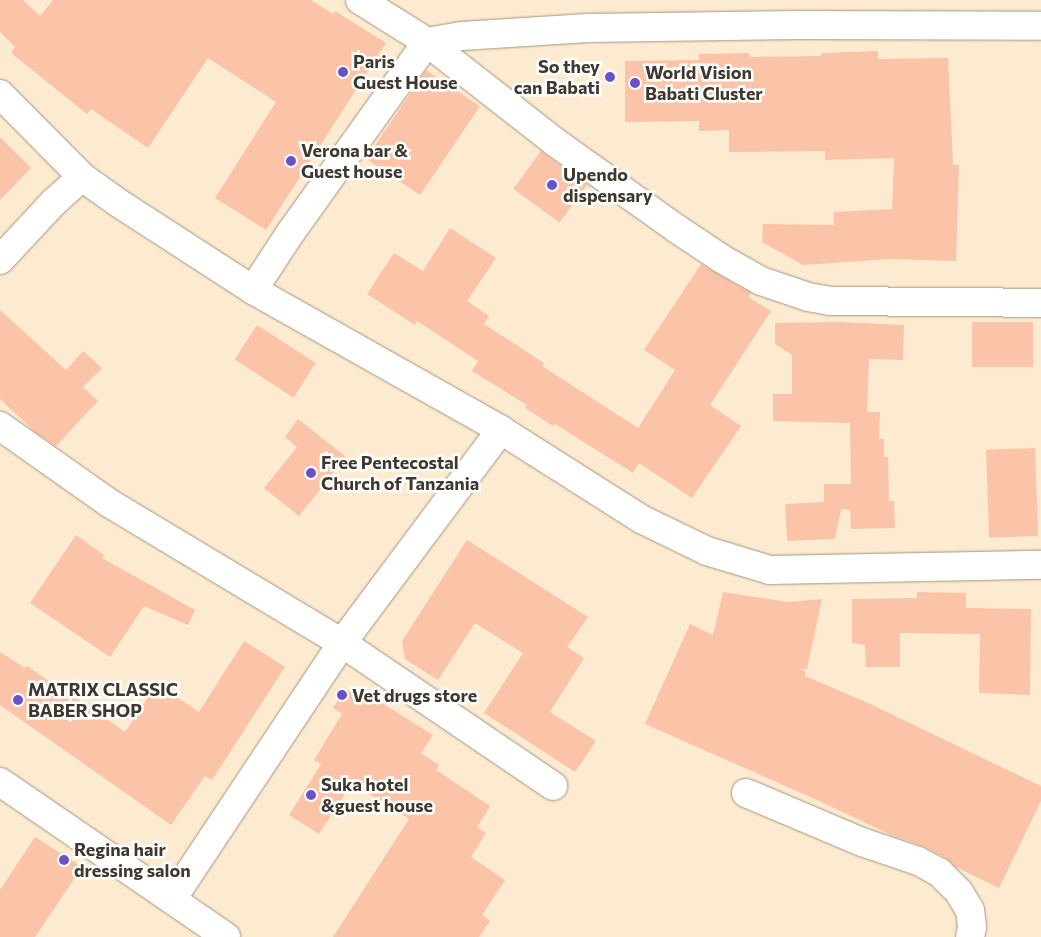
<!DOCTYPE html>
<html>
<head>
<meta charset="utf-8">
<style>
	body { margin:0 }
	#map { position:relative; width:1041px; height:937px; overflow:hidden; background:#fcebd1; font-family:Commissioner,sans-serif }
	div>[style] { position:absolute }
	.building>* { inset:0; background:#fbc3a7; transform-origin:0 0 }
	.roads { filter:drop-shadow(0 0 1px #a5957e) drop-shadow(0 0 1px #a5957e) }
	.minor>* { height:28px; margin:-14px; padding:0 14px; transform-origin:14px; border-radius:14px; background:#fff }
	.dots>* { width:14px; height:14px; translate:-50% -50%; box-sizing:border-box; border:2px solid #fff; border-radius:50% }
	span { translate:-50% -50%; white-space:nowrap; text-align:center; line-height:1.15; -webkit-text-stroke:5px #fff; paint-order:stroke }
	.poi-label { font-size:18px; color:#3f382e; font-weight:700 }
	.left { translate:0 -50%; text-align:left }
	.right { translate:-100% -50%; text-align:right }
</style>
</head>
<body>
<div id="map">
	<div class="building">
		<div style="clip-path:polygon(0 0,23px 0,40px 16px,53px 0,311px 0,333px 14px,335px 11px,386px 43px,266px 230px,215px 198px,276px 102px,208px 58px,148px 148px,91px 109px,87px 114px,11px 53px,15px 47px,0 32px)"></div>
		<div style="clip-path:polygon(878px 51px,878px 59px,948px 58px,953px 165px,959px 165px,956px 261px,890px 259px,803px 265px,762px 242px,763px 224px,834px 225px,834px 212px,892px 209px,894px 158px,825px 160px,825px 151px,729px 152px,729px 130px,699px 131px,699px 121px,625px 122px,625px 61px,699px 60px,699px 54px,749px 53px,749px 57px,821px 56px,821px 53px)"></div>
		<div style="left:426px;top:70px;width:65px;height:107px;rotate:34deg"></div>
		<div style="clip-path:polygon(0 137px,31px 168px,0 200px)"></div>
		<div style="left:541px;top:151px;width:57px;height:47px;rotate:36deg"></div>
		<div style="clip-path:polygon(450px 228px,496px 258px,467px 301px,489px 316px,484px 324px,544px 363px,542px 366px,638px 428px,675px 370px,644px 350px,701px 264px,751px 293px,748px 297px,771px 311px,710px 405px,741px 426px,692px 498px,639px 463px,633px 473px,555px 424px,553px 426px,525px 408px,527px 405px,472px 371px,478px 361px,417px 321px,415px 325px,367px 294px,394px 253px,423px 271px)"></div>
		<div style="clip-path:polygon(0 310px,66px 370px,83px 351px,102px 368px,83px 387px,98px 401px,56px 446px,35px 432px,0 399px)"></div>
		<div style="clip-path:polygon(841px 322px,904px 325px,903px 360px,869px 359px,867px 412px,880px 412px,879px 439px,884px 439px,884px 457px,888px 457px,889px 501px,894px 501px,895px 528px,851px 529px,850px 510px,841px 509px,835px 539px,787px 541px,785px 504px,824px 502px,824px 484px,851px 484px,850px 423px,773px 421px,773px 394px,792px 394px,792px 355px,775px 344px,775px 323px)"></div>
		<div style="left:972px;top:322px;width:61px;height:45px"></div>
		<div style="left:257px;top:325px;width:70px;height:41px;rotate:33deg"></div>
		<div style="clip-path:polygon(298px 419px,346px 457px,299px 516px,264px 488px,297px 447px,285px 437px)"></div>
		<div style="left:1035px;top:448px;width:88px;height:49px;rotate:88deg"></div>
		<div style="clip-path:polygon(76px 535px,104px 555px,102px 558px,195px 610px,188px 625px,144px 606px,110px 657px,30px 603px)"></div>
		<div style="clip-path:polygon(467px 540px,588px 617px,567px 647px,584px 658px,550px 712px,596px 741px,575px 772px,484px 713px,523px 653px,475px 623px,438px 680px,405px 659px,402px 641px)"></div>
		<div style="clip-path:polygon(723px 592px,788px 602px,822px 599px,807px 669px,799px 669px,806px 672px,805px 676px,866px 702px,1041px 786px,1041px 801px,999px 888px,956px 867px,946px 858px,925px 847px,891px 835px,817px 800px,645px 724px,690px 624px,713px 635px)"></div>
		<div style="clip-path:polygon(917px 592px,966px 593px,966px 608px,1031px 609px,1030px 695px,979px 693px,980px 634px,900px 633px,900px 667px,866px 667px,865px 645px,852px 643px,852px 599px,917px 598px)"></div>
		<div style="clip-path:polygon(244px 641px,285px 667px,212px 780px,205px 776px,171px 825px,0 705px,0 652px,25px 668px,27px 666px,74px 699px,75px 697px,125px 732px,157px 684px,199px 712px)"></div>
		<div style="clip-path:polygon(358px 688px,433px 735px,421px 753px,439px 765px,436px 770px,490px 806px,477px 827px,486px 833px,471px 857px,505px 880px,482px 915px,490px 921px,479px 937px,333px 937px,409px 819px,352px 783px,319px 834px,289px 815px,321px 764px,314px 760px,342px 714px,333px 708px,345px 689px,354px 694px)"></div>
		<div style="clip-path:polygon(35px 837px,82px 867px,35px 937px,0 937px,0 890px)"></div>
	</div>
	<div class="roads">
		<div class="minor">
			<div style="left:360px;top:0;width:79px;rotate:32.1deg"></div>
			<div style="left:427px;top:42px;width:162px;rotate:38deg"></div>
			<div style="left:555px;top:142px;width:150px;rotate:35.5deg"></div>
			<div style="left:677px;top:229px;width:54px;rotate:33.7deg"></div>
			<div style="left:722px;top:259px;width:45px;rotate:29.4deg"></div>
			<div style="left:761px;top:281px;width:50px;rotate:18.8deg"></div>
			<div style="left:808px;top:297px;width:22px;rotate:10deg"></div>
			<div style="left:830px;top:301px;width:211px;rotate:0.5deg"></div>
			<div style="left:0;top:94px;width:117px;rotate:45.3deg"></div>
			<div style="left:82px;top:177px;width:43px;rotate:35.5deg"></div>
			<div style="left:117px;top:202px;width:162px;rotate:32.9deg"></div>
			<div style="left:253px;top:290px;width:285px;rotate:29.4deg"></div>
			<div style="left:501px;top:430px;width:166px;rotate:32.4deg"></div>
			<div style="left:641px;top:519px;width:73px;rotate:25.9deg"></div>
			<div style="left:707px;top:551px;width:66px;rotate:16.8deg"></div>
			<div style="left:770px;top:570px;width:271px;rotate:-1.1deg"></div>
			<div style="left:0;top:260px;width:78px;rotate:-47.1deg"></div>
			<div style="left:53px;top:203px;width:39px;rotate:-42deg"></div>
			<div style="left:253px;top:290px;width:69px;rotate:-56.8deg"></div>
			<div style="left:291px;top:232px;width:234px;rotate:-54.4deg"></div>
			<div style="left:427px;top:42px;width:36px;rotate:-10deg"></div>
			<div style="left:462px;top:36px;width:126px;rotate:-3.6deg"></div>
			<div style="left:588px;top:28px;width:209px;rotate:-0.8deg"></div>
			<div style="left:797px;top:25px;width:244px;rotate:0.2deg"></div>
			<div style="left:0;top:426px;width:133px;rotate:35.2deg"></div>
			<div style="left:109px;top:503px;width:272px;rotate:31deg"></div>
			<div style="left:342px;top:643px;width:255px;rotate:34.1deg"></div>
			<div style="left:0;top:782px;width:274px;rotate:34.4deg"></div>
			<div style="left:746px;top:793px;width:126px;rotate:22.9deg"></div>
			<div style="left:862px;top:842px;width:59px;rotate:18.7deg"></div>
			<div style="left:918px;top:861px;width:24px;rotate:28deg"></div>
			<div style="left:939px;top:872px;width:28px;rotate:45deg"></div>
			<div style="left:959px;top:892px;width:21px;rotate:59deg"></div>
			<div style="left:970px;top:910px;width:17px;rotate:83deg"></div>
			<div style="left:972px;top:927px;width:10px;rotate:101deg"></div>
			<div style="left:172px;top:899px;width:307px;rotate:-56.4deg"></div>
			<div style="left:342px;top:643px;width:266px;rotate:-53.3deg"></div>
		</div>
	</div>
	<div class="dots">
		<div style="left:343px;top:72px;background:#6a51ca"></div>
		<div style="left:610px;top:77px;background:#6a51ca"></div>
		<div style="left:635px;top:83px;background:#6a51ca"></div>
		<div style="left:291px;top:161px;background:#6a51ca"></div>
		<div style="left:552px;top:185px;background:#6a51ca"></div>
		<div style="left:311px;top:473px;background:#6a51ca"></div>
		<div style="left:342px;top:695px;background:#6a51ca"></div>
		<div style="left:18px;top:700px;background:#6a51ca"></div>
		<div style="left:311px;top:795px;background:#6a51ca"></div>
		<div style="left:64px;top:860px;background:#6a51ca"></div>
	</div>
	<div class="poi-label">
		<span class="left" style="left:353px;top:72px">Paris<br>Guest House</span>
		<span class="right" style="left:600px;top:77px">So they<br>can Babati</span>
		<span class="left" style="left:645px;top:83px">World Vision<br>Babati Cluster</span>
		<span class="left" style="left:301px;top:161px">Verona bar &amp;<br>Guest house</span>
		<span class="left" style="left:563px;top:185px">Upendo<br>dispensary</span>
		<span class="left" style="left:321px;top:473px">Free Pentecostal<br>Church of Tanzania</span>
		<span class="left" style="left:28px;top:700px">MATRIX CLASSIC<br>BABER SHOP</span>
		<span class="left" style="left:352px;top:695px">Vet drugs store</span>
		<span class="left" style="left:321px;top:795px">Suka hotel<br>&amp;guest house</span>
		<span class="left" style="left:74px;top:860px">Regina hair<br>dressing salon</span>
	</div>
</div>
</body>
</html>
